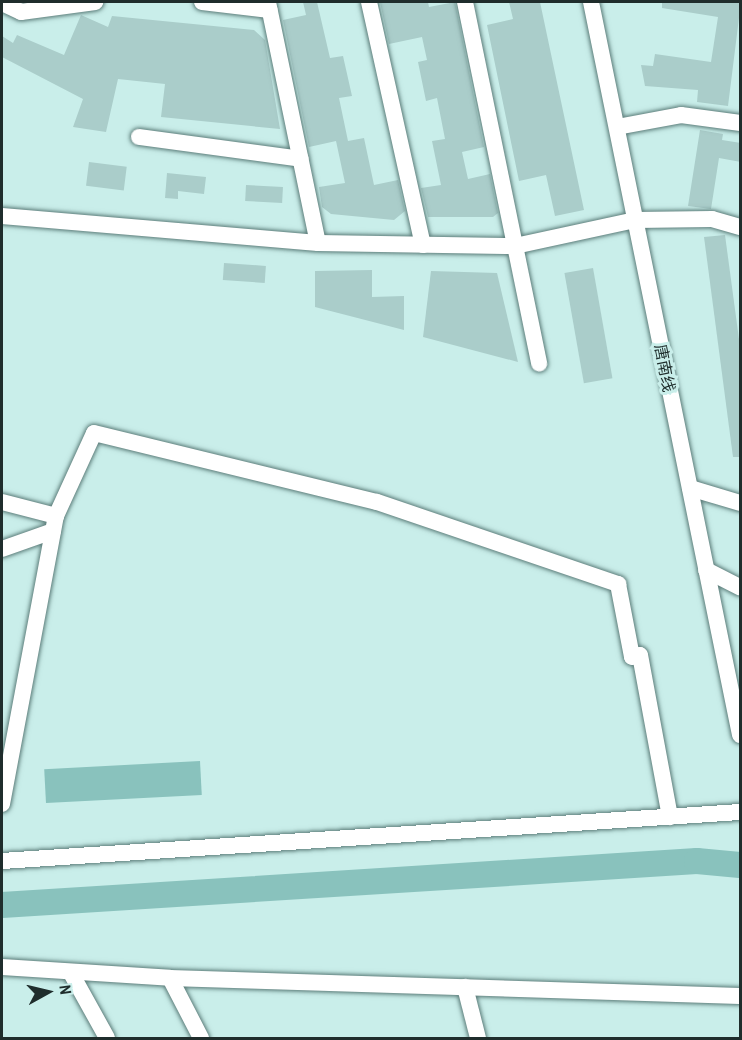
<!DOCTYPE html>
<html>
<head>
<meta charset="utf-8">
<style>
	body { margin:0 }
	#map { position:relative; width:742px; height:1040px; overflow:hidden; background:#c9eeea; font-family:"Archivo Narrow","Noto Sans SC",sans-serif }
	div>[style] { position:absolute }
	.water>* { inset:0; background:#89c2bd; transform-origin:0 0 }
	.river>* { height:26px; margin:-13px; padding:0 13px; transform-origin:13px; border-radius:13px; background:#89c2bd }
	.building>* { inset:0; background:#aacdca; transform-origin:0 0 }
	.roads { filter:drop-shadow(0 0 2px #5c7d7a) drop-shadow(0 0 2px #5c7d7a) }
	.minor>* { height:16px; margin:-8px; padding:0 8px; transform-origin:8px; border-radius:8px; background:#fff }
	span { translate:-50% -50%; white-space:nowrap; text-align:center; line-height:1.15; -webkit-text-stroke:6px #c9eeea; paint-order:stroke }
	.street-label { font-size:16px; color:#1f2d2c }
	.frame { position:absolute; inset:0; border:3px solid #1f2d2c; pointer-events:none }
	.north { position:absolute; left:18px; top:962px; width:60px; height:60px; -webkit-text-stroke:4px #c9eeea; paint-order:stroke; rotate:82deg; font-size:16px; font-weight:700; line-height:24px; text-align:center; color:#1f2d2c }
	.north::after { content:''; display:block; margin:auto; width:21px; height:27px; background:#1f2d2c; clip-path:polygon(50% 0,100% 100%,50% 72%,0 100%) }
</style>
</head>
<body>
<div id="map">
	<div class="water">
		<div style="left:200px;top:761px;width:34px;height:156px;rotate:87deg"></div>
	</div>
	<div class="river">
		<div style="left:2px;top:905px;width:696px;rotate:-3.62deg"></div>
		<div style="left:697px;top:861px;width:43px;rotate:5.3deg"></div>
	</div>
	<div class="building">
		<div style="clip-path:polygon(303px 2px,317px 2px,330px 58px,343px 56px,352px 96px,339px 98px,348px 141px,364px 138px,374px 185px,398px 180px,405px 211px,394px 220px,331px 214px,322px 207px,319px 187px,345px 183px,336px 141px,309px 147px,283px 20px,306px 15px)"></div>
		<div style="clip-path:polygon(380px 2px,428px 2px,429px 7px,455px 2px,484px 147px,462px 152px,468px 179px,490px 174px,498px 213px,493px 217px,428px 217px,421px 188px,441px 185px,432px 141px,445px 139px,437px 98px,426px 101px,418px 62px,427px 60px,422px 37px,389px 44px)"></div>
		<div style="clip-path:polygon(509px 2px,540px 2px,584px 210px,555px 216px,546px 175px,519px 181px,487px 25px,513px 19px)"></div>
		<div style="clip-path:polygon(662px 2px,741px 2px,728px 106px,697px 102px,698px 90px,645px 86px,641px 65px,653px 66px,655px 54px,711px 62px,718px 17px,662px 8px)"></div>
		<div style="clip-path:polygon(81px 15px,108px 27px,112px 16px,254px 30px,265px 40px,280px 129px,161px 117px,165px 84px,118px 79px,106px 132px,73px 127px,83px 99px,2px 57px,2px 36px,13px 43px,17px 35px,64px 55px)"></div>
		<div style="clip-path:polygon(700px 130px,723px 134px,722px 140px,741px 143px,741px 162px,719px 158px,711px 209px,688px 206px)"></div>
		<div style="left:89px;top:162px;width:38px;height:24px;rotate:7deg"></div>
		<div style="clip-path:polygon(167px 173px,206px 177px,204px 194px,178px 191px,178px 199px,165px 198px)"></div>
		<div style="left:246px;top:185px;width:37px;height:16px;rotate:3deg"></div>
		<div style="clip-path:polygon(725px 235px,741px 354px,741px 457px,733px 457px,704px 237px)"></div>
		<div style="left:224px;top:263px;width:42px;height:17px;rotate:4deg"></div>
		<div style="left:593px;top:268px;width:112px;height:29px;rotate:80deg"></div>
		<div style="clip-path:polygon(372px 270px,372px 297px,404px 296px,404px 330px,315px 307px,315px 271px)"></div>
		<div style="clip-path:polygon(431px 271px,497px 273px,518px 362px,423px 337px)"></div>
	</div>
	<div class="roads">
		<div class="minor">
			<div style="left:202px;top:2px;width:68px;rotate:6.7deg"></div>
			<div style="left:268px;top:2px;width:246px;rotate:78.3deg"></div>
			<div style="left:369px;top:2px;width:249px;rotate:77.5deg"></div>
			<div style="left:465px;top:2px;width:369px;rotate:78.4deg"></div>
			<div style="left:591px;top:2px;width:748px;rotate:78.51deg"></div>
			<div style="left:2px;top:3px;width:21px;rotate:25deg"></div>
			<div style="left:21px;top:12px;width:75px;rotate:-7.7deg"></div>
			<div style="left:617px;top:127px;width:65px;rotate:-10.6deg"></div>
			<div style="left:681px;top:115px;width:60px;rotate:7.7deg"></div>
			<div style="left:139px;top:137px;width:163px;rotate:7.7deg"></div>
			<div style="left:2px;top:216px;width:317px;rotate:4.9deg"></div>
			<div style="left:318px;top:243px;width:197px;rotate:0.9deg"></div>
			<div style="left:515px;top:246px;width:123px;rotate:-12.2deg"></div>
			<div style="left:635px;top:220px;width:77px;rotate:-0.7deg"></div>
			<div style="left:712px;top:219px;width:29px;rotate:16deg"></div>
			<div style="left:690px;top:488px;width:52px;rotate:16.7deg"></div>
			<div style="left:2px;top:502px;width:56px;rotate:14.5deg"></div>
			<div style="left:2px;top:549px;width:54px;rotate:-19.4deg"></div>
			<div style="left:706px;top:570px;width:38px;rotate:27deg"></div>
			<div style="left:2px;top:804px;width:293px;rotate:-79.4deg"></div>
			<div style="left:56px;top:516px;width:91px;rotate:-65.4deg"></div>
			<div style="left:94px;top:433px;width:291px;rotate:13.7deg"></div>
			<div style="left:377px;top:502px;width:255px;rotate:18.8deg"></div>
			<div style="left:618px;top:584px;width:74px;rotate:79.1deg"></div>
			<div style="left:632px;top:657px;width:8px;rotate:-14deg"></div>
			<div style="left:640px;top:655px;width:165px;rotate:79.5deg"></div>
			<div style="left:2px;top:861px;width:740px;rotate:-3.8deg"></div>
			<div style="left:2px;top:967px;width:168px;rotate:3.7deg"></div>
			<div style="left:170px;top:978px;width:570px;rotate:1.81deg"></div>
			<div style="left:71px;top:973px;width:74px;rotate:61deg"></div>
			<div style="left:170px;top:978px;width:68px;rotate:62.7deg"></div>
			<div style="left:465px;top:987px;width:53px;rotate:75.7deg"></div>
		</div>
	</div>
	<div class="street-label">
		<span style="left:665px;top:368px;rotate:79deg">唐南线</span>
	</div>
	<div class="frame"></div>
	<div class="north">N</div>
</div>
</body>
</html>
